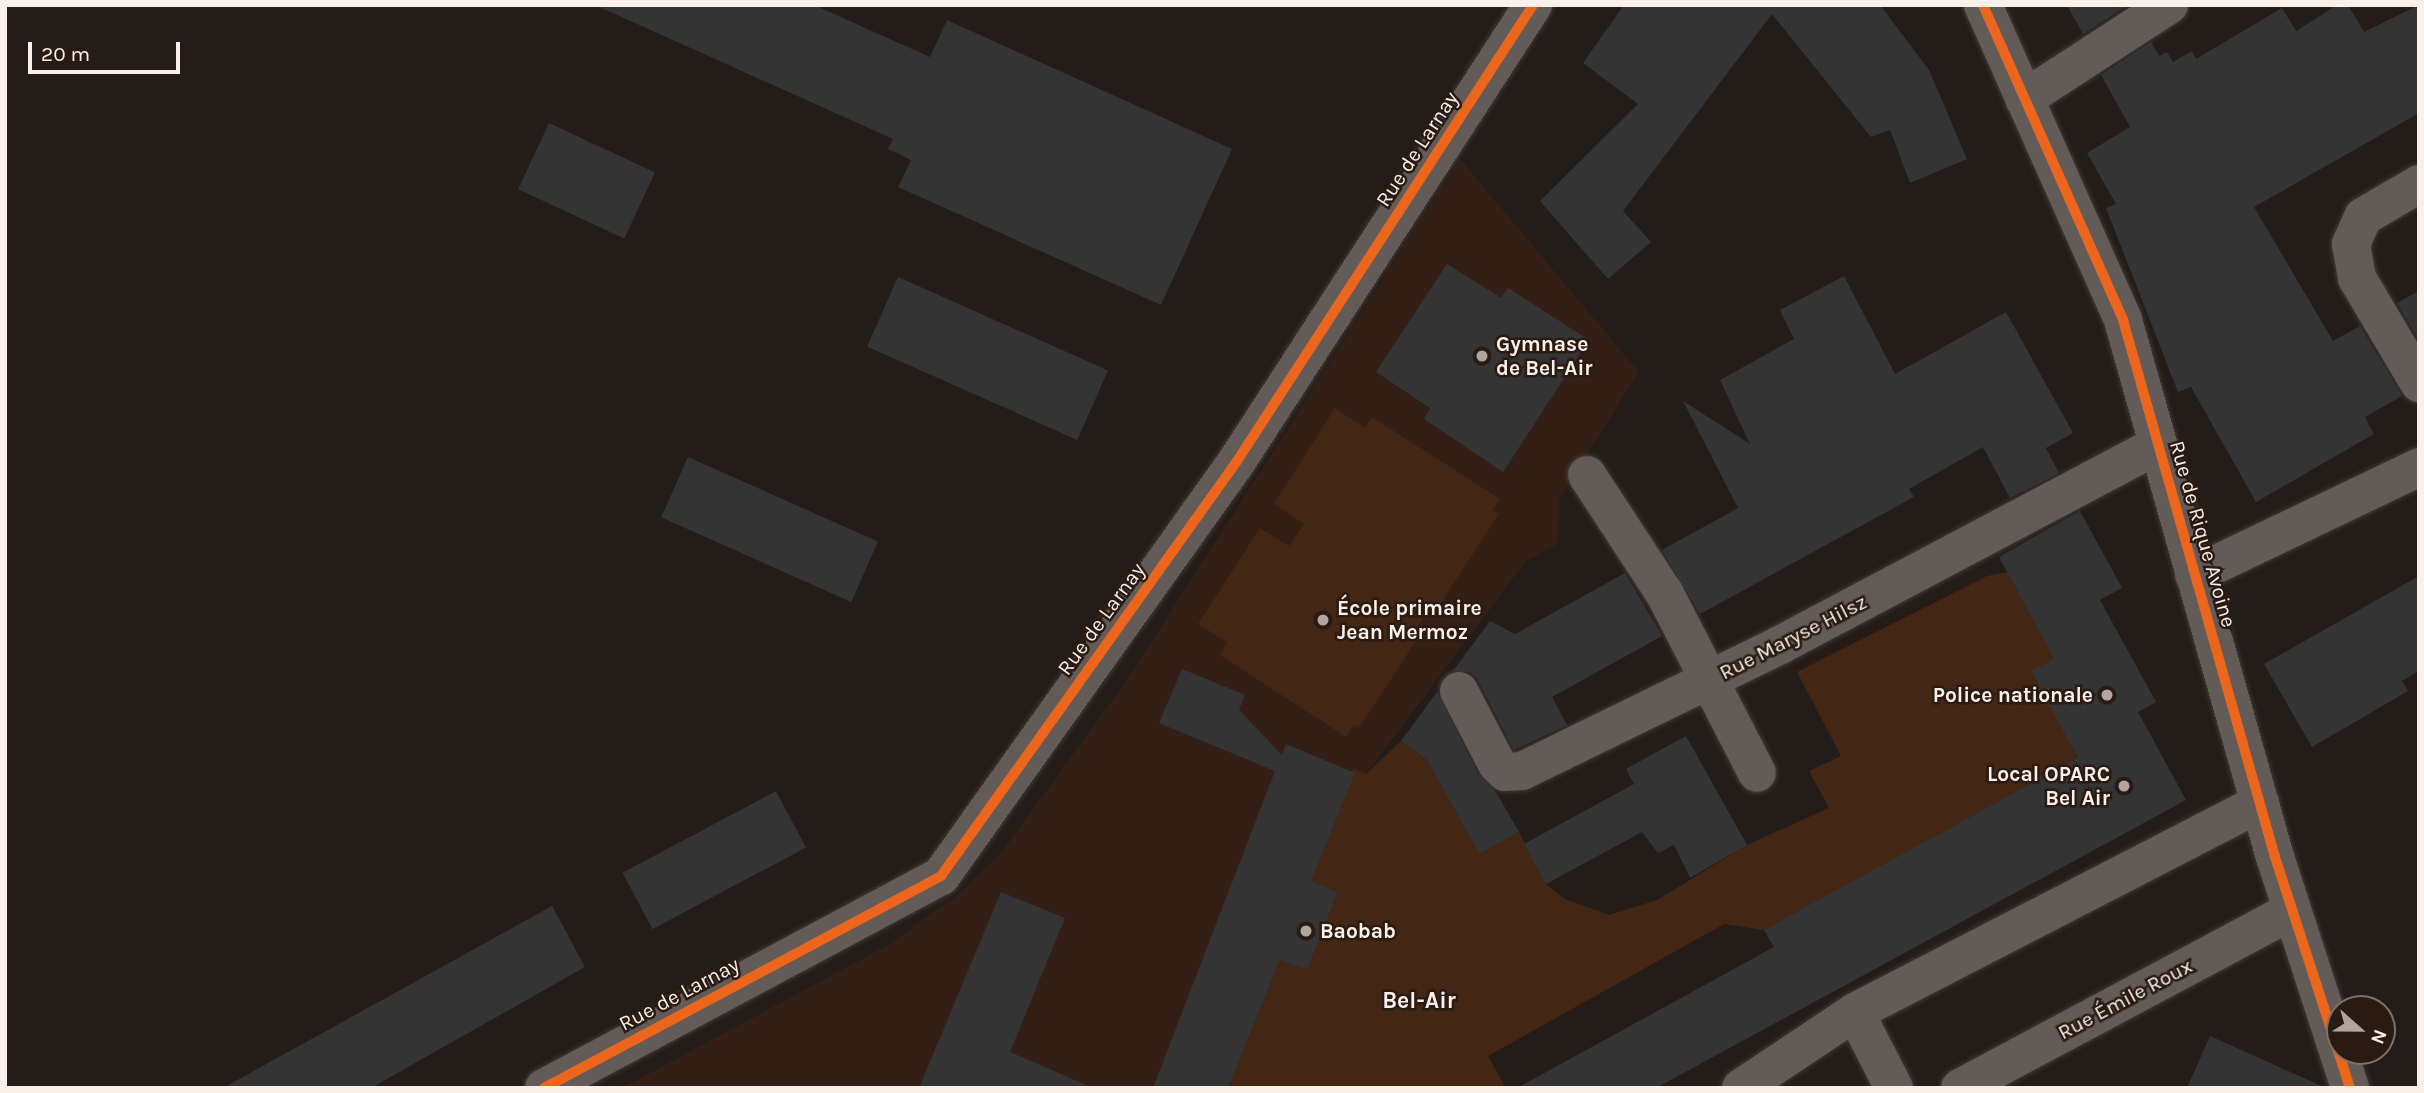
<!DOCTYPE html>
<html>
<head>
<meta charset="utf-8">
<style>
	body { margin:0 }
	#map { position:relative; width:2424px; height:1093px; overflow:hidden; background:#241c18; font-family:Karla,sans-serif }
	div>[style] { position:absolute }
	.built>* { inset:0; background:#331f15 }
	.green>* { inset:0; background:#442615 }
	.building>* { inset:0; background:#353435; transform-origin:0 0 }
	.roads { filter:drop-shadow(0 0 2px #403936) drop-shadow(0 0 2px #403936) }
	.minor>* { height:38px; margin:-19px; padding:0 19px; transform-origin:19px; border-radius:19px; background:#625b57 }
	.cycleway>* { height:10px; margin:-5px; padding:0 5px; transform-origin:5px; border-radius:5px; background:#eb651d }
	.dots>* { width:19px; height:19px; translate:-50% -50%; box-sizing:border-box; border:4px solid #2a1b12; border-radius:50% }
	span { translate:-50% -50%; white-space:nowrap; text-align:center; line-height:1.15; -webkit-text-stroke:5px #2a1b12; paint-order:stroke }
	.street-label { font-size:21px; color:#fbefea }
	.poi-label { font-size:21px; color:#fbefea; font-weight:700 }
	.left { translate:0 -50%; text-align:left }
	.right { translate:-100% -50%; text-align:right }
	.neighbourhood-label { font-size:23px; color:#fbefea; font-weight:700 }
	.frame { position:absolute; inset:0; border:7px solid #fbefea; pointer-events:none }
	.north { position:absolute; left:2326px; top:995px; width:70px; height:70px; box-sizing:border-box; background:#2a1b12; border:2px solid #7e7068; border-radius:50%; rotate:111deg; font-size:19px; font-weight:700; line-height:28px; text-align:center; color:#fbefea }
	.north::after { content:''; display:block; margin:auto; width:24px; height:32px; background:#b0a5a0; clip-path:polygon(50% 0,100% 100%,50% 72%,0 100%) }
	.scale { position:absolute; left:28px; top:42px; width:152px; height:32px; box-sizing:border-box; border:4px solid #fbefea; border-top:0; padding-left:9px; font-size:21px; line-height:24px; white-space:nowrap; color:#fbefea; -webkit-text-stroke:5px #2a1b12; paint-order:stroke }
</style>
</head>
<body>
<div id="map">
	<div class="built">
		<div style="clip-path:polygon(1460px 159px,1639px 372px,1559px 499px,1558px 544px,1526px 561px,1366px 774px,1354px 768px,1311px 880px,1338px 892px,1307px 970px,1280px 960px,1228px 1088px,622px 1088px,890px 944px,960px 893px,1001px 853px,1127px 680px)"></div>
	</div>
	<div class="green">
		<div style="clip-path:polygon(1335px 408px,1365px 428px,1372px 417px,1500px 499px,1493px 510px,1499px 514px,1437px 609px,1431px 606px,1416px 629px,1421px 633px,1359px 728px,1354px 725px,1346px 737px,1220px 655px,1227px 642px,1198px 624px,1260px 528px,1289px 546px,1304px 524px,1274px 504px)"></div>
		<div style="clip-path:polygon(2007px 572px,2054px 659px,2072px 747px,2085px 774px,2038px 780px,1868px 873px,1876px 889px,1832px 893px,1764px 930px,1724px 924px,1488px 1056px,1506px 1088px,1228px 1088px,1280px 960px,1307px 970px,1338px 892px,1311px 881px,1353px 768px,1366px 774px,1401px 741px,1427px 760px,1479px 854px,1519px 832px,1546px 884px,1565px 899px,1609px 915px,1657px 900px,1747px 845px,1829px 808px,1809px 771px,1841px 756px,1797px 672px,1987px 576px)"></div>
	</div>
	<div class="building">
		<div style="clip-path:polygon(595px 5px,814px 5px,930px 57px,947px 20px,1232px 149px,1161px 305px,898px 187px,911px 160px,888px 149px,893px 139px)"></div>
		<div style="clip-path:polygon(1624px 5px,1880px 5px,1929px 70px,1967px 159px,1910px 183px,1890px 130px,1871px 137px,1772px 14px,1623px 211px,1651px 242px,1608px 279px,1540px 201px,1638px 104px,1583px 63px)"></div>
		<div style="clip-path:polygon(2067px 5px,2128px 5px,2083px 34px)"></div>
		<div style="clip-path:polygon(2337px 5px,2348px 5px,2364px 32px,2419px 5px,2419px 113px,2254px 207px,2333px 341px,2360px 326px,2402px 396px,2365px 417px,2374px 434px,2256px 502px,2191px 387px,2178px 392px,2106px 208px,2116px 204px,2087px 153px,2130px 127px,2101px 75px,2151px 42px,2159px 56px,2167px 52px,2173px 62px,2192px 51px,2196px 59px,2282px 8px,2296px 31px)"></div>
		<div style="left:549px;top:123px;width:117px;height:73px;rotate:25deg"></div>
		<div style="clip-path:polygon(1447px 264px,1501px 298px,1508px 288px,1589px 340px,1503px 472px,1424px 419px,1430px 408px,1376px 372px)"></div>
		<div style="clip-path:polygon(1844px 276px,1895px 374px,2006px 312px,2073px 433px,2046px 448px,2059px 473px,2010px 498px,1983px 447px,1909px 489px,1914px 497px,1700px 614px,1662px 550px,1738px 508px,1683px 401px,1750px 444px,1720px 380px,1794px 339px,1780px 310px)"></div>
		<div style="left:898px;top:277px;width:230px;height:76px;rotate:24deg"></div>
		<div style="clip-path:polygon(2419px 291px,2419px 340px,2397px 303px)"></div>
		<div style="left:688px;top:457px;width:208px;height:66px;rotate:24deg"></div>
		<div style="clip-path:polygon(2080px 511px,2122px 588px,2100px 600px,2156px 702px,2138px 712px,2186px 800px,1656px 1088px,1517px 1088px,1774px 947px,1764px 930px,2078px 758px,2031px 671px,2054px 659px,1999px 557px)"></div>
		<div style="clip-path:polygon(1625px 573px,1662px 636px,1552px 697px,1567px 725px,1514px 750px,1478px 680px,1470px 672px,1453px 671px,1490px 621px,1515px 634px)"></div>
		<div style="clip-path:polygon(2419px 576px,2419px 671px,2402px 681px,2408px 691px,2312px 747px,2264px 664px)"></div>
		<div style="clip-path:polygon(1182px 669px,1245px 695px,1239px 710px,1282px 755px,1286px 744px,1355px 773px,1311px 881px,1338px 892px,1307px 970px,1280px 960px,1228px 1088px,1153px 1088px,1275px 771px,1159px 723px)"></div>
		<div style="clip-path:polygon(1437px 692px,1478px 774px,1496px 792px,1519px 832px,1479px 854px,1427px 760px,1401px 741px)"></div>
		<div style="clip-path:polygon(1686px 736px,1747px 845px,1690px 878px,1674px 845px,1658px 853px,1642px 832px,1546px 884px,1524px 844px,1634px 784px,1626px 769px)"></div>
		<div style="left:776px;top:791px;width:64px;height:174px;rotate:62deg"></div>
		<div style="clip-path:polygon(1001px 892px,1065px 918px,1010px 1052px,1093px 1088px,919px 1088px)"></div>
		<div style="clip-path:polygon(552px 906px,585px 967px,371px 1088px,223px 1088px)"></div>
		<div style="clip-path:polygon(2210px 1036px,2326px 1088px,2187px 1088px)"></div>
	</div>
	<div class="roads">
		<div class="minor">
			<div style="left:1983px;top:5px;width:345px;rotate:66deg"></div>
			<div style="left:2123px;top:320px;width:558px;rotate:74.2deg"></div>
			<div style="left:2275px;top:857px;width:243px;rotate:72deg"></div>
			<div style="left:2024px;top:99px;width:173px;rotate:-33deg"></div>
			<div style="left:2419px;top:184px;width:65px;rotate:149.5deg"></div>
			<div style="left:2363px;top:217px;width:30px;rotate:114deg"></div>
			<div style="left:2351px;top:244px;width:35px;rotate:80deg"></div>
			<div style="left:2357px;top:278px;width:122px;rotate:59.4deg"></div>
			<div style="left:1587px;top:475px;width:142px;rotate:56.8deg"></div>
			<div style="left:1665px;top:594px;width:201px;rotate:62.8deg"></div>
			<div style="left:2194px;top:575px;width:250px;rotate:-25.6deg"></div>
			<div style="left:1459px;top:691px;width:82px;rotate:62.5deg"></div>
			<div style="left:1497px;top:764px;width:11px;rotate:45deg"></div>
			<div style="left:1505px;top:772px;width:17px;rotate:-3deg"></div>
			<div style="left:1522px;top:771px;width:287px;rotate:-26deg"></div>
			<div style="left:1780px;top:645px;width:428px;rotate:-27.9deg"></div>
			<div style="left:544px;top:1088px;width:450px;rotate:-28.1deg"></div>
			<div style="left:941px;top:876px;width:510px;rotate:-54.5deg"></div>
			<div style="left:1237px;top:461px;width:544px;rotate:-57.01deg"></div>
			<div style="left:1741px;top:1088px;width:137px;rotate:-33.7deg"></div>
			<div style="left:1894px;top:1088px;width:85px;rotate:-117.2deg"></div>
			<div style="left:1855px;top:1012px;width:456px;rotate:-27.3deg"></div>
			<div style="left:1960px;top:1088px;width:375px;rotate:-28.1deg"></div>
		</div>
	</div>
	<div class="cycleway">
		<div style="left:1983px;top:5px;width:345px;rotate:66deg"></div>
		<div style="left:2123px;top:320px;width:558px;rotate:74.2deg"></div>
		<div style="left:2275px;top:857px;width:243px;rotate:72deg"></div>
		<div style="left:544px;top:1088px;width:450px;rotate:-28.1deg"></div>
		<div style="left:941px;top:876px;width:510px;rotate:-54.5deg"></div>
		<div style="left:1237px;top:461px;width:544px;rotate:-57.01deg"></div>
	</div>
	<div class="dots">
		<div style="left:1482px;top:356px;background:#b0a5a0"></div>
		<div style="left:1323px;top:620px;background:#b0a5a0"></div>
		<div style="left:2107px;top:695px;background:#b0a5a0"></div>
		<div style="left:2124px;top:786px;background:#b0a5a0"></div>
		<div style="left:1306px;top:931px;background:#b0a5a0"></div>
	</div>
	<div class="street-label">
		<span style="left:1417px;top:149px;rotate:-57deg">Rue de Larnay</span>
		<span style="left:2203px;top:534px;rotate:74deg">Rue de Rique Avoine</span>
		<span style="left:1101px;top:619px;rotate:-54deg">Rue de Larnay</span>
		<span style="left:1793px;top:637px;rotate:-27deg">Rue Maryse Hilsz</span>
		<span style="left:679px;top:994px;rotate:-28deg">Rue de Larnay</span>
		<span style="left:2125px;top:999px;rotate:-28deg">Rue Émile Roux</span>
	</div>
	<div class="poi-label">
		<span class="left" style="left:1496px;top:356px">Gymnase<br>de Bel-Air</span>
		<span class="left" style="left:1337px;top:620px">École primaire<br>Jean Mermoz</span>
		<span class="right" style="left:2093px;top:695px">Police nationale</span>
		<span class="right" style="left:2110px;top:786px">Local OPARC<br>Bel Air</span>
		<span class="left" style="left:1320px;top:931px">Baobab</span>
	</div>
	<div class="neighbourhood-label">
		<span style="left:1419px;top:1001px">Bel-Air</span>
	</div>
	<div class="frame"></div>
	<div class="north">N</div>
	<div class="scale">20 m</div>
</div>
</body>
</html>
